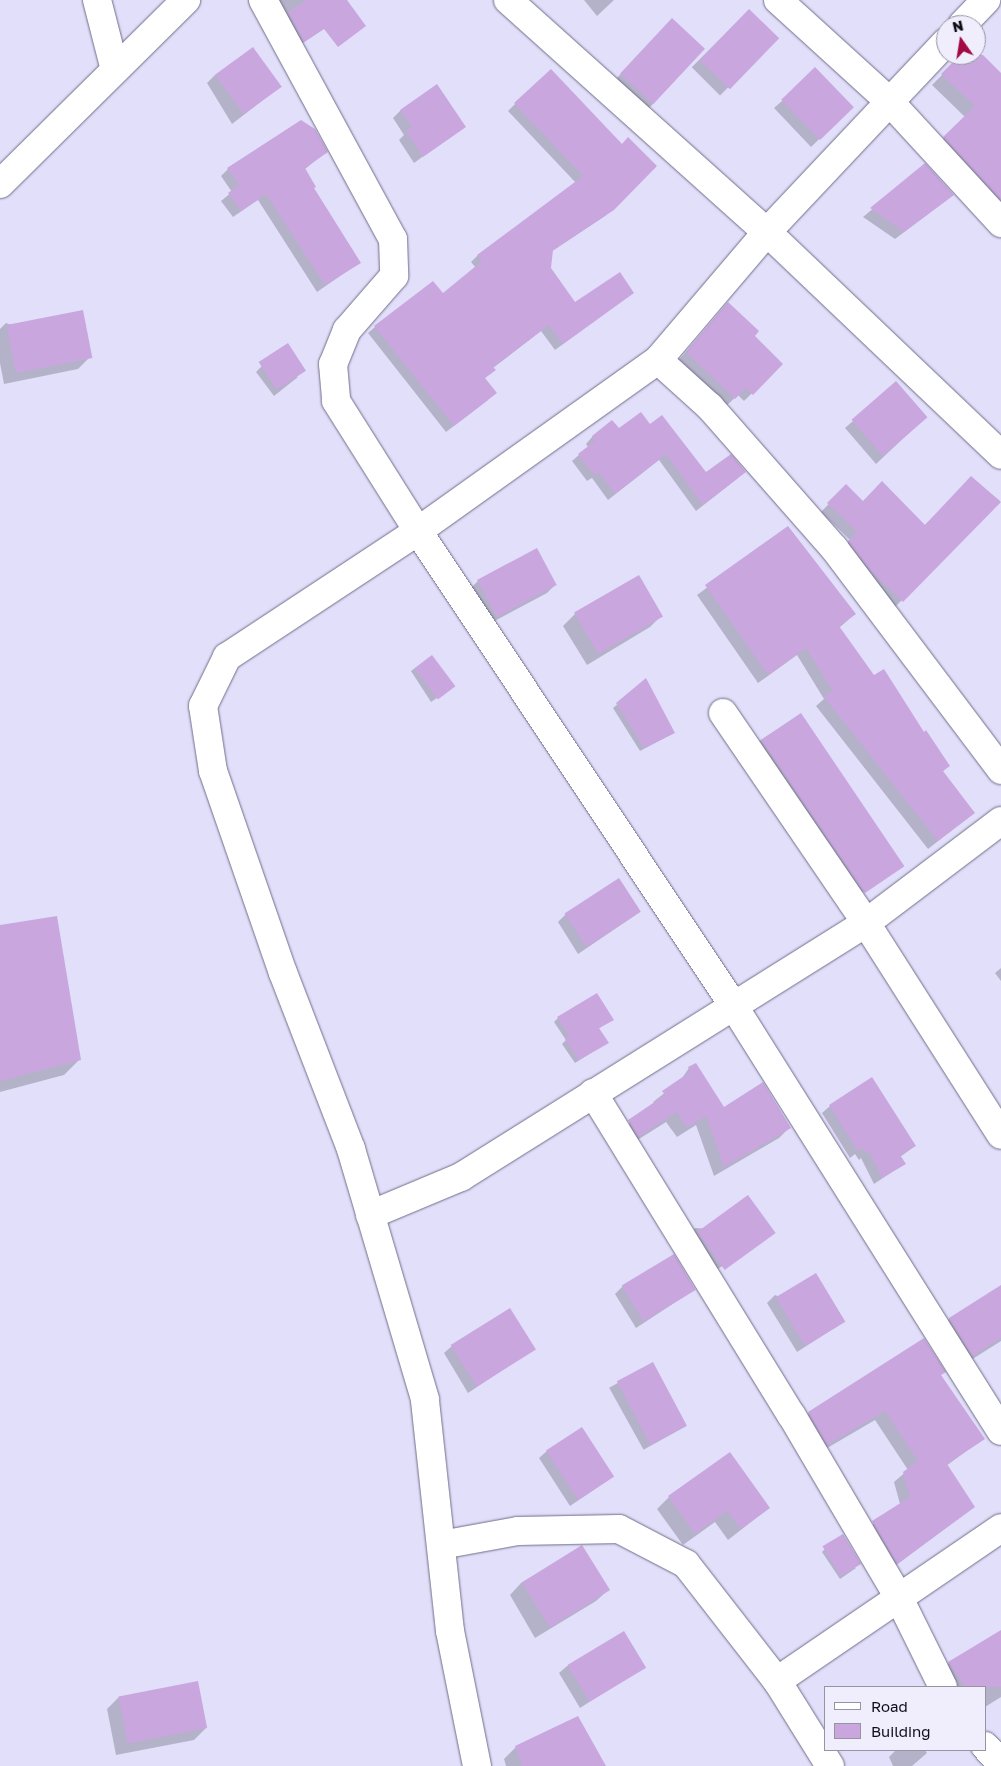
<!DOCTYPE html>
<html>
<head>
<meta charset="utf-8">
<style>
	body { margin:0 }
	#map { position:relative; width:1001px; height:1766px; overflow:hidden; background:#e2dffa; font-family:"Golos Text",sans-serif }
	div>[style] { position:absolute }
	.shadow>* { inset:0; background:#0003; transform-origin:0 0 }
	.building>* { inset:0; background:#caa6df; transform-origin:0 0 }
	.roads { filter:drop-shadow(0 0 1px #706d8a) drop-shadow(0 0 1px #706d8a) }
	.minor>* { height:28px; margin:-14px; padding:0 14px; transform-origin:14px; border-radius:14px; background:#fff }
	span { translate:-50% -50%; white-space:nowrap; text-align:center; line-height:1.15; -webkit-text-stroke:4px #f0eefc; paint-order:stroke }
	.legend { position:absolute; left:824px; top:1686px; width:162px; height:65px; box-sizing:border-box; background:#f0eefc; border:1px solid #9694a1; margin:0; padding:6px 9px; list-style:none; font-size:15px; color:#0f0d18 }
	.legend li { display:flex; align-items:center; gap:10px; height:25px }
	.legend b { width:25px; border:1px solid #9694a1 }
	.north { position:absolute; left:936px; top:15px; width:50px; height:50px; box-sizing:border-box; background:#f0eefc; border:1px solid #9694a1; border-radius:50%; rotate:347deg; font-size:14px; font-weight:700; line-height:20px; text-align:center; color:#0f0d18 }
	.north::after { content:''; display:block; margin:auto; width:18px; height:22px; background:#a20945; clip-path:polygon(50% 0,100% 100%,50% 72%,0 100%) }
</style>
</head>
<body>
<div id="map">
	<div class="shadow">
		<div style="clip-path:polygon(275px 0,324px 0,334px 22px,300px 45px)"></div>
		<div style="clip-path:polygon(584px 0,614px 0,597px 16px)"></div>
		<div style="left:749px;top:10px;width:40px;height:81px;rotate:45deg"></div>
		<div style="left:672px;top:19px;width:44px;height:92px;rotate:43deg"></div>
		<div style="clip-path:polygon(976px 50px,1001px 75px,1001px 205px,934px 148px,965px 117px,932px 85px,962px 55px,976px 55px)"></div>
		<div style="clip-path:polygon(215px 75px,280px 87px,232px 124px,207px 83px)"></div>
		<div style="clip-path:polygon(782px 101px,844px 115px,811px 147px,774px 108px)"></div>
		<div style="clip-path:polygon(515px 104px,622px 146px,655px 166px,605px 216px,551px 252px,550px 269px,575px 304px,633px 293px,555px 350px,541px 331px,493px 368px,494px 370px,484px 379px,488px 400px,446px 432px,368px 333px,375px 327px,443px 295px,476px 268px,471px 262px,478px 255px,576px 183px,508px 111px)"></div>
		<div style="clip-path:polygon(401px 110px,465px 126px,414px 163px,399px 140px,404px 135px,393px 118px)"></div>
		<div style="clip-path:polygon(326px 152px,305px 169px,313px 189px,359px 263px,317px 292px,258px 200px,233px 217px,221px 201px,232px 192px,221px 176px,228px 169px)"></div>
		<div style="clip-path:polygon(925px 165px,952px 195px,944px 202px,895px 239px,863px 217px)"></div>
		<div style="clip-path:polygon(721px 311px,753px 336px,782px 364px,744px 401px,738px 395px,726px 406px,679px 360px)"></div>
		<div style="clip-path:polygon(6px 323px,90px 357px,78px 369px,4px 384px,0 363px,0 329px)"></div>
		<div style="clip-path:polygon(262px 366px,298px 377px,274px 396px,256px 372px)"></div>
		<div style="clip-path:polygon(926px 417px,876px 464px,845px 428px,853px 421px)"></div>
		<div style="clip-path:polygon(612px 422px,619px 430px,650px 426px,705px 474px,738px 478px,696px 511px,659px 460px,608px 500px,592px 478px,587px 481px,572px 461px,588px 447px,586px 444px,592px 437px)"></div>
		<div style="clip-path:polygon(971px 478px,1000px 501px,894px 608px,842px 549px,850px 540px,821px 512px,846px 486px,863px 503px,924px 526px)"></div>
		<div style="clip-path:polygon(788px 528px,855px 614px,839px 628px,873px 677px,948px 766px,942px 772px,974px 813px,928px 849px,816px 706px,824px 699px,797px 655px,758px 683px,697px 595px)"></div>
		<div style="clip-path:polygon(478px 581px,555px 585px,547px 593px,489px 624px,470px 589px)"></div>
		<div style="clip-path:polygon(575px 614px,662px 615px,650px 627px,587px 665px,563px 626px)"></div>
		<div style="clip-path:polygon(415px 668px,450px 689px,431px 702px,411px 671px)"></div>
		<div style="clip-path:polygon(646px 680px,674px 733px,640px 751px,613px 708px)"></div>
		<div style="left:801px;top:714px;width:183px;height:61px;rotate:57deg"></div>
		<div style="clip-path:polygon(640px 912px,578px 954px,558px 922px,565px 915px)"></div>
		<div style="clip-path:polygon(0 927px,79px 1060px,64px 1075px,0 1092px)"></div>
		<div style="clip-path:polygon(1001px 968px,1001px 981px,995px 973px)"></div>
		<div style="clip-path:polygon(558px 1018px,612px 1020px,598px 1029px,607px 1043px,575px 1063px,562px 1044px,566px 1040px,554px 1022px)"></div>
		<div style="clip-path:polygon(689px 1068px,724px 1108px,789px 1128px,779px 1138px,714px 1176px,696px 1125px,677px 1137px,666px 1122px,628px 1146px,619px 1131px,655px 1104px,653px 1102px,680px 1081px)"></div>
		<div style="clip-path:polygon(830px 1106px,915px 1146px,900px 1157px,904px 1164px,874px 1184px,861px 1158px,859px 1160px,855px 1154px,850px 1158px,822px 1113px)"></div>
		<div style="clip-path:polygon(695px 1228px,774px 1233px,710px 1274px,687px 1236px)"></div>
		<div style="clip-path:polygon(623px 1286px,694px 1290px,636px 1328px,615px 1294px)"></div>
		<div style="clip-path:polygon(1001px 1287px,1001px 1341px,960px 1367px,938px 1331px,949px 1319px)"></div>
		<div style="clip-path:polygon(775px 1295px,844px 1322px,797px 1352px,767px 1303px)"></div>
		<div style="clip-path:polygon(452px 1346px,534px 1349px,468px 1393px,444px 1353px)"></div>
		<div style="left:652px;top:1364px;width:71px;height:49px;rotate:61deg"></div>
		<div style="clip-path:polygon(944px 1372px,940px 1376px,983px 1439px,946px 1466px,974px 1507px,887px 1572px,863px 1532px,900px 1504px,894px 1482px,908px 1470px,875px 1420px,817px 1454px,799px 1423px,809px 1413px)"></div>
		<div style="clip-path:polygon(547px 1451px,613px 1477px,570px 1506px,539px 1458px)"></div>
		<div style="clip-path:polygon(669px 1497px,769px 1508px,728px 1540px,715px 1522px,683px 1545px,657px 1509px)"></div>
		<div style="clip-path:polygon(582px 1547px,608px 1590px,596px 1601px,535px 1638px,510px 1595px,521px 1583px)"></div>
		<div style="clip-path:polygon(825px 1549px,856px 1568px,840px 1579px,822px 1552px)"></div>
		<div style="clip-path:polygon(1001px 1636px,1001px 1697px,985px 1707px,985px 1687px,953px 1687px,941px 1671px,949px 1663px)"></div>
		<div style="clip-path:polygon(567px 1666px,644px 1667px,580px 1708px,559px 1673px)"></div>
		<div style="clip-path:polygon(119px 1697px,206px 1728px,194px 1740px,116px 1755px,107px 1709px)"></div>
		<div style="clip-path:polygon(516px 1747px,605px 1766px,506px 1766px,504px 1759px)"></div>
		<div style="clip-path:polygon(896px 1750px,925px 1750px,927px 1753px,912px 1766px,893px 1766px,889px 1757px)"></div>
	</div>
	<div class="building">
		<div style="clip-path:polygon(307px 0,347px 0,366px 26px,338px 47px,324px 29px,304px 42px,288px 12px)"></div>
		<div style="left:749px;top:9px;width:42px;height:71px;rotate:44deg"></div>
		<div style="left:672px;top:18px;width:45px;height:76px;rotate:43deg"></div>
		<div style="left:253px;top:47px;width:49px;height:47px;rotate:54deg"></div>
		<div style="clip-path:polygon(960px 55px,983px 55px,1001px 73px,1001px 200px,943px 137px,975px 106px,941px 74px)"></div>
		<div style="left:815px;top:67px;width:56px;height:47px;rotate:46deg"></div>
		<div style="clip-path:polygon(551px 69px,622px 144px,628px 137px,657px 166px,614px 210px,553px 250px,551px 268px,575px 302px,620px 272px,634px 293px,563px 344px,549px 325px,493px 367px,496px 370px,485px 378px,497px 393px,454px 426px,374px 326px,433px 281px,443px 293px,482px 261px,477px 255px,583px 176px,514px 103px)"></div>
		<div style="clip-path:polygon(437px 84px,466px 127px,423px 157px,406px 131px,412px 127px,400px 110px)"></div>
		<div style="clip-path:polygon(301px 120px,315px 129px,328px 152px,305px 168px,316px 187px,314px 188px,361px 263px,325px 285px,266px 194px,241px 211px,228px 193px,239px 185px,227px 168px)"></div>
		<div style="clip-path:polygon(925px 163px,954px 195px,904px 232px,870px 208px)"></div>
		<div style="clip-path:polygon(728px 302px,759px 331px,755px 336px,783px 364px,753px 395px,746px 388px,735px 399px,686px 352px)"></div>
		<div style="left:83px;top:310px;width:49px;height:78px;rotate:79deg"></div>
		<div style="left:288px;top:343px;width:33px;height:35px;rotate:57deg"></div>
		<div style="left:896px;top:381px;width:48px;height:59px;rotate:49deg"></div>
		<div style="clip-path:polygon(641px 412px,650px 424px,662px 415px,706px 472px,731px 454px,746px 472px,703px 505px,666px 454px,615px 494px,599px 472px,594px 475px,578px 454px,595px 441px,592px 436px,612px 420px,619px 428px)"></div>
		<div style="clip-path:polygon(971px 476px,1001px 502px,903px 602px,869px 569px,848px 541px,857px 532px,827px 503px,846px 484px,863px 501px,882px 481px,925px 525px)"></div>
		<div style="clip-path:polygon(788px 526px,856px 614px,839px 626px,874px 675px,884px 669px,924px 732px,926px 730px,950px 766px,943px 771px,975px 813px,938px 841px,824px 697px,833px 691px,806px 648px,768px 675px,705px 585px)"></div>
		<div style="left:537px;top:548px;width:42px;height:68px;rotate:62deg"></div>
		<div style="left:639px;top:575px;width:48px;height:75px;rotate:60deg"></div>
		<div style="left:432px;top:655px;width:39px;height:22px;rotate:53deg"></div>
		<div style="clip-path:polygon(646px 678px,675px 733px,644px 748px,616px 703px)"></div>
		<div style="left:801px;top:713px;width:185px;height:48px;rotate:56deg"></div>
		<div style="left:619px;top:878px;width:40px;height:65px;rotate:57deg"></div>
		<div style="clip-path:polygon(57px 916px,81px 1060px,0 1081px,0 925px)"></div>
		<div style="clip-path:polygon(597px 993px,614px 1020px,599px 1028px,609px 1043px,579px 1060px,565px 1039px,569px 1036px,557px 1017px)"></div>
		<div style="clip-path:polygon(696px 1063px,724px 1107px,763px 1082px,791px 1128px,724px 1167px,706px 1116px,687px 1128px,677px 1112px,638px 1137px,628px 1120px,665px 1095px,662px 1091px,690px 1072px,688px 1067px)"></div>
		<div style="clip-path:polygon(872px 1077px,916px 1146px,900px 1155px,906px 1164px,882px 1178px,869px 1151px,867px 1154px,863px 1148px,858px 1151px,829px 1105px)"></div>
		<div style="left:748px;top:1195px;width:47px;height:63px;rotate:54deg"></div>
		<div style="left:674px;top:1254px;width:42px;height:61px;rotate:59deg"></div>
		<div style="left:816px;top:1273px;width:57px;height:47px;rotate:59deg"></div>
		<div style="clip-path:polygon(1001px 1285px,1001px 1338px,972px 1356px,949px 1318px)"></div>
		<div style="left:510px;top:1308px;width:49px;height:70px;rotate:58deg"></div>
		<div style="clip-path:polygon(924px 1338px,946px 1372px,941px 1375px,985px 1439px,947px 1464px,975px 1507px,897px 1564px,872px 1521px,910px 1497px,903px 1472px,918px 1461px,885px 1411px,827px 1445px,808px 1412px)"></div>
		<div style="left:653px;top:1362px;width:72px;height:41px;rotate:62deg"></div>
		<div style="left:582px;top:1427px;width:59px;height:43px;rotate:57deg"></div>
		<div style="clip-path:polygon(730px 1452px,770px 1508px,741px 1529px,727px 1511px,695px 1534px,668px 1496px)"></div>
		<div style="left:843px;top:1534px;width:35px;height:24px;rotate:59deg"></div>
		<div style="left:582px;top:1545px;width:53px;height:71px;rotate:58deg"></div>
		<div style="clip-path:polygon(1001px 1630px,1001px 1687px,965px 1687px,948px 1662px)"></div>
		<div style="left:624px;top:1631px;width:43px;height:66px;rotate:59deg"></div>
		<div style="left:198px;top:1681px;width:48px;height:81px;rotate:79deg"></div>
		<div style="clip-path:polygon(578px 1716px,606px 1766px,522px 1766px,515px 1746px)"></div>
	</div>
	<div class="roads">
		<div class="minor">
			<div style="left:97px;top:0;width:72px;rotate:75.6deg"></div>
			<div style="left:263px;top:0;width:272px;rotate:61.5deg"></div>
			<div style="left:393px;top:239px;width:37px;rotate:88deg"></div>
			<div style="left:394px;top:276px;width:72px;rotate:131deg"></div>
			<div style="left:347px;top:330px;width:37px;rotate:112deg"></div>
			<div style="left:333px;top:364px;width:37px;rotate:85deg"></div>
			<div style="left:336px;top:401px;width:154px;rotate:57.8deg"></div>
			<div style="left:418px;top:531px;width:569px;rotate:56.39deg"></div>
			<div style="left:733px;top:1005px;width:503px;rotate:57.83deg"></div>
			<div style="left:508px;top:0;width:348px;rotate:41.9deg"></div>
			<div style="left:767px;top:232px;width:323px;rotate:43.6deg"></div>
			<div style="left:778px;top:0;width:150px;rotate:42.3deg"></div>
			<div style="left:889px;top:101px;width:166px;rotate:47.4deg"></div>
			<div style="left:962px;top:25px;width:35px;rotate:-46deg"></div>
			<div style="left:0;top:184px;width:262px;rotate:-44.7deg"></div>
			<div style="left:658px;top:360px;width:70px;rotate:42.1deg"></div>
			<div style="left:710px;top:407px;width:188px;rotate:48.7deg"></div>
			<div style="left:834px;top:548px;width:278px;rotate:53deg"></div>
			<div style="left:723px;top:713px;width:254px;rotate:55.7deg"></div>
			<div style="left:866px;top:923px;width:251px;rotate:57.5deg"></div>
			<div style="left:593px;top:1093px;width:379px;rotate:58.4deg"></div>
			<div style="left:792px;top:1416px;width:211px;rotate:59.5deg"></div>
			<div style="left:899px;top:1598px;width:99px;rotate:63.7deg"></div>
			<div style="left:370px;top:1215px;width:99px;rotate:-22.7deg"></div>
			<div style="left:461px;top:1177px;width:478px;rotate:-32.1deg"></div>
			<div style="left:866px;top:923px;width:169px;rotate:-37.1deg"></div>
			<div style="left:441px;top:1545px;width:78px;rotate:-10.3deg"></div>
			<div style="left:518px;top:1531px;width:101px;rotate:-1.1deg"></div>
			<div style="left:619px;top:1529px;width:76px;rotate:27.6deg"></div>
			<div style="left:686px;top:1564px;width:148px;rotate:52.1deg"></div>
			<div style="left:985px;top:1746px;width:24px;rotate:48deg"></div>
			<div style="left:477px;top:1766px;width:138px;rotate:-101.3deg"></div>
			<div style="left:450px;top:1631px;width:233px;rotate:-96.2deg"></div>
			<div style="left:425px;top:1399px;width:261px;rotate:-106.5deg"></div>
			<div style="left:351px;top:1149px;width:189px;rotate:-111.1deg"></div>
			<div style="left:283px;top:973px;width:214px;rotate:-109.1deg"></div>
			<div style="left:213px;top:771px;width:66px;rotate:-98.7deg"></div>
			<div style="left:203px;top:706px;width:55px;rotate:-63.9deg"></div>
			<div style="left:227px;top:657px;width:229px;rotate:-33.4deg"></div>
			<div style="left:418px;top:531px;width:295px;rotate:-35.5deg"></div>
			<div style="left:658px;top:360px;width:168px;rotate:-49.6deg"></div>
			<div style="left:767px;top:232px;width:261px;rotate:-46.7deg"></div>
			<div style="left:830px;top:1766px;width:100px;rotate:-121.9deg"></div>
			<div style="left:777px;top:1681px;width:271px;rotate:-34.3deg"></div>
		</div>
	</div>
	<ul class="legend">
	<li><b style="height:6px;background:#fff"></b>Road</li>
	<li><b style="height:14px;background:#caa6df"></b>Building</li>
	</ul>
	<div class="north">N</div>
</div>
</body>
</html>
